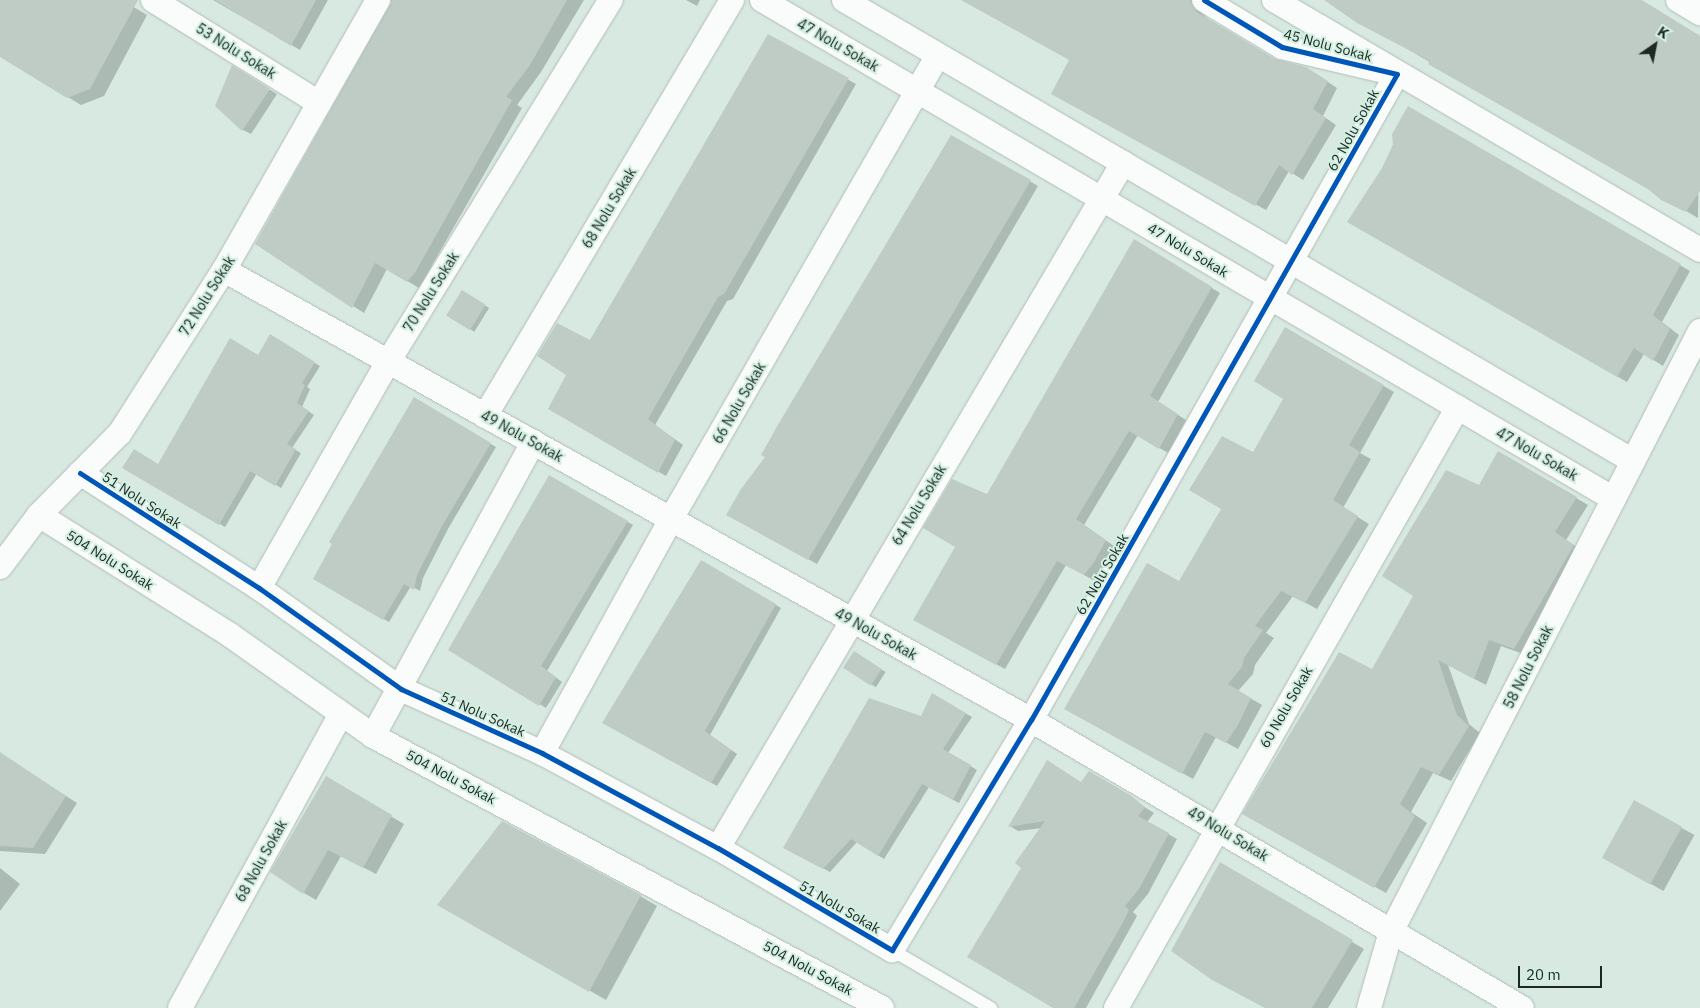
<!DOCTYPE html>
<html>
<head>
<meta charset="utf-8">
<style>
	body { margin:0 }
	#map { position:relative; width:1700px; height:1008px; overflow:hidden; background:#d8e9e1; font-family:"IBM Plex Sans",sans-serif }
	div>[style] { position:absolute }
	.shadow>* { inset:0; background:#0003; transform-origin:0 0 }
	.building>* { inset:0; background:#bfccc6; transform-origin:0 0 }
	.roads { filter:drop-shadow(0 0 1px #b0bdb7) drop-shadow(0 0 1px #b0bdb7) }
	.service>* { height:12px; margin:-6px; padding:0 6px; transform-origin:6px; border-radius:6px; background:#f9fcfa }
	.minor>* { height:24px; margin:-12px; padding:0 12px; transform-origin:12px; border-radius:12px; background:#f9fcfa }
	.cycleway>* { height:5px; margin:-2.5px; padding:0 2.5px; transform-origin:2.5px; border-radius:2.5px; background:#0057b8 }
	span { translate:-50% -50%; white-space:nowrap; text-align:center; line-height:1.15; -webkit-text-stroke:4px #d2efe1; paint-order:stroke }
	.street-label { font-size:14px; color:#1d2823 }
	.north { position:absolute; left:1630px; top:20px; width:50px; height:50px; -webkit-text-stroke:4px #d2efe1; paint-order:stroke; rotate:33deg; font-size:14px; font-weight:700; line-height:20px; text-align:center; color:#1d2823 }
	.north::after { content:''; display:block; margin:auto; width:18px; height:22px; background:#1d2823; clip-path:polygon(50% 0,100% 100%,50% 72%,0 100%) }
	.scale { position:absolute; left:1518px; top:966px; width:84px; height:22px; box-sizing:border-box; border:2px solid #1d2823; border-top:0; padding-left:6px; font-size:15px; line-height:18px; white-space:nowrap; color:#1d2823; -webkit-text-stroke:4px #d2efe1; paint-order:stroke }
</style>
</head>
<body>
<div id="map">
	<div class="shadow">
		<div style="clip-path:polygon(0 0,122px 0,147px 15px,104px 96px,81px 105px,0 56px)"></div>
		<div style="clip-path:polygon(213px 0,328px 0,300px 50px)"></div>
		<div style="clip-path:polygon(391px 0,584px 0,541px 72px,517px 105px,522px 108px,419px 288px,387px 269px,364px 313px,256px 244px,391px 7px)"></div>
		<div style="clip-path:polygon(686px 0,700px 0,697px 6px)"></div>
		<div style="clip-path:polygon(967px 0,1194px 0,1201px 4px,1202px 13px,1208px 19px,1275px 60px,1316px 74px,1337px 88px,1323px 116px,1336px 125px,1303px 180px,1289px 171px,1266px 210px,1053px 94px,1071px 60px)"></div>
		<div style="clip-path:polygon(1349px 0,1639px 0,1700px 36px,1698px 218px,1342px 11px)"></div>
		<div style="clip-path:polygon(768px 36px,856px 84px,733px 299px,727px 301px,655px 425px,683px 445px,666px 476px,550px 409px)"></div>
		<div style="clip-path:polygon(233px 67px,277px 94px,251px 134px,243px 130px)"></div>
		<div style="clip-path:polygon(1408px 108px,1690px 271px,1662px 322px,1679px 335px,1663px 366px,1644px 354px,1627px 382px,1349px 222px,1383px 169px)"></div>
		<div style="clip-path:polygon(951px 136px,1038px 186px,817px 564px,728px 515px,767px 457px)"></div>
		<div style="clip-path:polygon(1143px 246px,1220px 293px,1158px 402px,1186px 420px,1168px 453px,1138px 435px,1084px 525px,1114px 546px,1102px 567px,1093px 580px,1066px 565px,1005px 669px,923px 625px,987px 496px)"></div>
		<div style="left:462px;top:291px;width:32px;height:28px;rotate:32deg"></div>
		<div style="clip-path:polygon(1286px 329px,1394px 392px,1360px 453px,1371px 459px,1343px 508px,1369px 524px,1317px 609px,1293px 596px,1266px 633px,1274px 638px,1255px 665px,1253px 674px,1238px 691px,1262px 705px,1238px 749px,1216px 737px,1193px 779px,1076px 715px,1180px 583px,1285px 398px)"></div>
		<div style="clip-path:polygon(271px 336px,320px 366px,307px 387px,310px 389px,302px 407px,314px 415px,292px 448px,301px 453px,281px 488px,257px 473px,225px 527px,124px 468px,159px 466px,258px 357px)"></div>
		<div style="clip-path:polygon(414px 399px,496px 447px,448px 529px,423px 578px,420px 591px,411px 586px,389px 622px,315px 579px)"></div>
		<div style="clip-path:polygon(1499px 452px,1588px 505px,1566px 540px,1585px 552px,1526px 655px,1501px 646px,1486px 685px,1448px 665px,1469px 724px,1480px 733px,1451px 781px,1433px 773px,1411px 812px,1427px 823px,1386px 893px,1244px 814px,1373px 670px)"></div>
		<div style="clip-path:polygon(550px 477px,633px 525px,547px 671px,562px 682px,546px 708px,450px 650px)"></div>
		<div style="clip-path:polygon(701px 562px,781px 608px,710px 735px,737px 754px,717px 786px,604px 723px)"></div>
		<div style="left:855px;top:653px;width:36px;height:18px;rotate:32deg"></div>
		<div style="clip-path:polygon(933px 695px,972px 717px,948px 753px,977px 770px,959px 803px,929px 787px,884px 859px,857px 842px,830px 872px,785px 847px,921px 717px)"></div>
		<div style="clip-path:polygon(0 754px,77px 803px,45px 854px,0 851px)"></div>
		<div style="clip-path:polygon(1090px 773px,1154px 813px,1147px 822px,1177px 839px,1148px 894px,1133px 912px,1137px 916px,1086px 1008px,1054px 1008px,1022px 867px,1042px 828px,1018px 831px,1010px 826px,1082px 783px)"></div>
		<div style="clip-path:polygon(326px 778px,404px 824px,376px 874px,341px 856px,316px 900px,304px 893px)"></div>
		<div style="left:1635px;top:802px;width:68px;height:64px;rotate:29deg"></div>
		<div style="clip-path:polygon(1221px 864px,1364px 949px,1328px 1008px,1267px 1008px)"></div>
		<div style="clip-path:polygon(0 868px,20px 884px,0 911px)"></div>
		<div style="clip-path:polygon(640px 896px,657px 906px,606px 1000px,439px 904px)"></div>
	</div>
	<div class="building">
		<div style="clip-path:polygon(0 0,138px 0,90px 89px,67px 98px,0 57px)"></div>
		<div style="clip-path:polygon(215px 0,316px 0,291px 46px)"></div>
		<div style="clip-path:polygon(392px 0,567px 0,530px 65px,506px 97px,512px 100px,416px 271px,407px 282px,375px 263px,352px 308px,255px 244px)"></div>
		<div style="clip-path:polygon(961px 0,1190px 0,1197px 12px,1275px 59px,1306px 67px,1328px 81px,1313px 109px,1326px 118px,1292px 175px,1279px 165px,1255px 206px,1051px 94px,1069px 60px)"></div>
		<div style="clip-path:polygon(1324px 0,1642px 0,1700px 36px,1700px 191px,1686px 212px,1661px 200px,1648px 189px,1428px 64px,1430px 61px,1357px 23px)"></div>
		<div style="clip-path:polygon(768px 34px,849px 78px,724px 294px,718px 297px,648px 419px,675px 440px,658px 473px,548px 409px,566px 375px,537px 356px,557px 323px,590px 340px)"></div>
		<div style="clip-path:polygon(232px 65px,270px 89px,242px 131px,215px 106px)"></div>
		<div style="clip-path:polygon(1408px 106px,1681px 264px,1653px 315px,1670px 329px,1653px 361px,1634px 348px,1617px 377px,1347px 222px,1382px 168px,1393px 145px,1392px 134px)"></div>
		<div style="clip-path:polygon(951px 135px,1031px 180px,808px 560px,726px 515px,741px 489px,765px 457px,761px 455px,779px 423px)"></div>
		<div style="clip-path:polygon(1134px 239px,1212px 287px,1150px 396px,1178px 414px,1159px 449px,1129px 431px,1076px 519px,1106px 540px,1094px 562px,1084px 575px,1057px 561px,996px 665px,913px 620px,955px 547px,923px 528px,952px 479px,987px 494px)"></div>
		<div style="left:462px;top:290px;width:28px;height:30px;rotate:32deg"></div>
		<div style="clip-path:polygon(1285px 327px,1384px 385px,1349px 445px,1360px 452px,1333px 500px,1358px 516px,1305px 603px,1281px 591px,1255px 626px,1263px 630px,1244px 658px,1242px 667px,1228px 684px,1251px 698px,1238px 725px,1226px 743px,1205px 732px,1182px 774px,1064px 709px,1147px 563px,1179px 581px,1221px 509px,1189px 490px,1222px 436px,1253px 452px,1283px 399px,1254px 381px)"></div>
		<div style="clip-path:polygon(270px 334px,315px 362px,302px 383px,305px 385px,297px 403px,309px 411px,287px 444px,296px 449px,275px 486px,250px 471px,219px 525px,122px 468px,134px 449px,158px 464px,230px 338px,258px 355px)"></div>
		<div style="clip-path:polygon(414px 397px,491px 443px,442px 526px,417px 575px,414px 590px,404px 584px,383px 620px,313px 579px,332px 544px,329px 542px)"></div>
		<div style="clip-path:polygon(1498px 451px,1577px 497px,1555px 532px,1574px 545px,1514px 649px,1489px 640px,1474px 679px,1438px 660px,1457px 715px,1469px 726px,1439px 775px,1421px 767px,1400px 804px,1415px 816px,1374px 888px,1242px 814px,1339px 652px,1372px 669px,1413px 596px,1382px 576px,1446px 470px,1479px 485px)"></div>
		<div style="clip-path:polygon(549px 475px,628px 521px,541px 666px,556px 677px,539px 706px,448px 650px)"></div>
		<div style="clip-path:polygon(701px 560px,776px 604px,705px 731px,731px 750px,711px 783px,602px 723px)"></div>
		<div style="left:854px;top:651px;width:33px;height:20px;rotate:33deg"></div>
		<div style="clip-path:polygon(932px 693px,966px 713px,943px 749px,971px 765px,953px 800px,922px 784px,878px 856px,851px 839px,823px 869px,783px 848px,869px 698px,921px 716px)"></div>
		<div style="clip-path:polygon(0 752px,66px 796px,33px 848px,0 846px)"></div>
		<div style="clip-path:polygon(1047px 760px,1081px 782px,1089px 771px,1130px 795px,1145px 807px,1138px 816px,1169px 833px,1139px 889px,1125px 906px,1129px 910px,1121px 926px,1074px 1008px,1053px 1008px,967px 957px,1021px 868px,1015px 863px,1045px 821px,1008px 827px)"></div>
		<div style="clip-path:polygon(326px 776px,392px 815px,363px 868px,328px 850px,303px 894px,270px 872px)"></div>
		<div style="left:1634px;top:800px;width:55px;height:66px;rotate:29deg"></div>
		<div style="clip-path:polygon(502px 821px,641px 895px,589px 992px,437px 905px)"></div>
		<div style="clip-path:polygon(1220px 862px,1353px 940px,1312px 1008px,1265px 1008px,1212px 980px,1171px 951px)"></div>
	</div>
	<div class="roads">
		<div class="service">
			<div style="left:892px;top:950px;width:115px;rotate:30.4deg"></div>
		</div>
		<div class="minor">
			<div style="left:153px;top:0;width:195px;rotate:31.8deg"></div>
			<div style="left:762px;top:0;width:987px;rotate:30.36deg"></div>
			<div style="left:844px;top:0;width:914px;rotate:30.3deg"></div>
			<div style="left:1274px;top:0;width:494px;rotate:30.4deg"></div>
			<div style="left:1678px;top:0;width:26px;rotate:31deg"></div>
			<div style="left:224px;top:270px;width:924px;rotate:29.14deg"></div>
			<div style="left:1031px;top:720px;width:569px;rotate:30.39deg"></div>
			<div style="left:485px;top:416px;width:484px;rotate:-59.3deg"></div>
			<div style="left:80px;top:473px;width:213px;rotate:32.7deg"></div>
			<div style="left:259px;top:588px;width:174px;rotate:35.4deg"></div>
			<div style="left:401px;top:689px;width:155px;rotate:24.4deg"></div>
			<div style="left:542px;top:753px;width:200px;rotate:28.4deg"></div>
			<div style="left:718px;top:848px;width:202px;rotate:30.4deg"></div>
			<div style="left:892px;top:950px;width:269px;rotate:-58.9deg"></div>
			<div style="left:1031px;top:720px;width:742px;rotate:-60.47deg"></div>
			<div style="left:1397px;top:74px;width:118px;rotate:-166.8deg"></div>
			<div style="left:1282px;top:47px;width:91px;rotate:-148.9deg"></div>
			<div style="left:39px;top:515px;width:226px;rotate:32.1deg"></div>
			<div style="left:230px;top:635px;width:175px;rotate:35.2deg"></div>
			<div style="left:373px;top:736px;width:577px;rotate:28.12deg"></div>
			<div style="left:0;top:567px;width:65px;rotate:-53.1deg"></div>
			<div style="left:39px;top:515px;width:115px;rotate:-45.4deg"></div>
			<div style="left:120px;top:433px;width:193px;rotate:-57.5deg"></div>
			<div style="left:224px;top:270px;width:311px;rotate:-60.3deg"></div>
			<div style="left:259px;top:588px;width:260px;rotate:-60.3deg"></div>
			<div style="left:388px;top:362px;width:425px;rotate:-58.4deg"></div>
			<div style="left:373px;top:736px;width:335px;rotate:-61.4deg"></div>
			<div style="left:542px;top:753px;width:267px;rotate:-61.1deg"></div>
			<div style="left:671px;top:519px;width:535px;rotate:-60.08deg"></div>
			<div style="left:718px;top:848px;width:796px;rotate:-59.41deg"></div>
			<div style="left:180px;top:1008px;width:335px;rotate:-61.3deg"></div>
			<div style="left:1116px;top:1008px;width:691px;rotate:-60.36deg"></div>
			<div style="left:1369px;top:1008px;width:79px;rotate:-73.9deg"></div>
			<div style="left:1391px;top:932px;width:676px;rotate:-62.79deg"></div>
		</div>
	</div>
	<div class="cycleway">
		<div style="left:80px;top:473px;width:213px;rotate:32.7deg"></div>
		<div style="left:259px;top:588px;width:174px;rotate:35.4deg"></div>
		<div style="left:401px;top:689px;width:155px;rotate:24.4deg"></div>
		<div style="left:542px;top:753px;width:200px;rotate:28.4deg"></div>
		<div style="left:718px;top:848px;width:202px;rotate:30.4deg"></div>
		<div style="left:892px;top:950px;width:269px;rotate:-58.9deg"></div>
		<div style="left:1031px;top:720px;width:742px;rotate:-60.47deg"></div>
		<div style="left:1397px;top:74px;width:118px;rotate:-166.8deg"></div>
		<div style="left:1282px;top:47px;width:91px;rotate:-148.9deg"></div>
	</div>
	<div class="street-label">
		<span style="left:838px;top:45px;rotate:30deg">47 Nolu Sokak</span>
		<span style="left:1328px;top:45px;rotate:15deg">45 Nolu Sokak</span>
		<span style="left:236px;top:51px;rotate:32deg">53 Nolu Sokak</span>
		<span style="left:1353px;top:130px;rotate:-61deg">62 Nolu Sokak</span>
		<span style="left:609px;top:208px;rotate:-59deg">68 Nolu Sokak</span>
		<span style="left:1188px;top:250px;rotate:31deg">47 Nolu Sokak</span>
		<span style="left:431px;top:292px;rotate:-58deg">70 Nolu Sokak</span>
		<span style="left:207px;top:296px;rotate:-58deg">72 Nolu Sokak</span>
		<span style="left:739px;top:403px;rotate:-60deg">66 Nolu Sokak</span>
		<span style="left:522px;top:436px;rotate:29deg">49 Nolu Sokak</span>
		<span style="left:1537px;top:454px;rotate:30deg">47 Nolu Sokak</span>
		<span style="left:142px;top:500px;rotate:33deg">51 Nolu Sokak</span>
		<span style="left:919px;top:505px;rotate:-59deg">64 Nolu Sokak</span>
		<span style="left:110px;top:560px;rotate:32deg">504 Nolu Sokak</span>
		<span style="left:1102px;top:574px;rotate:-60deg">62 Nolu Sokak</span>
		<span style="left:876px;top:634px;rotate:29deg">49 Nolu Sokak</span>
		<span style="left:1528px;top:667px;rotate:-63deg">58 Nolu Sokak</span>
		<span style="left:1286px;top:707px;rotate:-60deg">60 Nolu Sokak</span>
		<span style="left:483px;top:714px;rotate:24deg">51 Nolu Sokak</span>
		<span style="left:451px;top:777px;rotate:28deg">504 Nolu Sokak</span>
		<span style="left:1228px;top:834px;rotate:31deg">49 Nolu Sokak</span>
		<span style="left:261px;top:861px;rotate:-61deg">68 Nolu Sokak</span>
		<span style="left:840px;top:907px;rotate:30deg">51 Nolu Sokak</span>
		<span style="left:808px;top:968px;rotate:28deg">504 Nolu Sokak</span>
	</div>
	<div class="north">K</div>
	<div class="scale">20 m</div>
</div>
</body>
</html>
